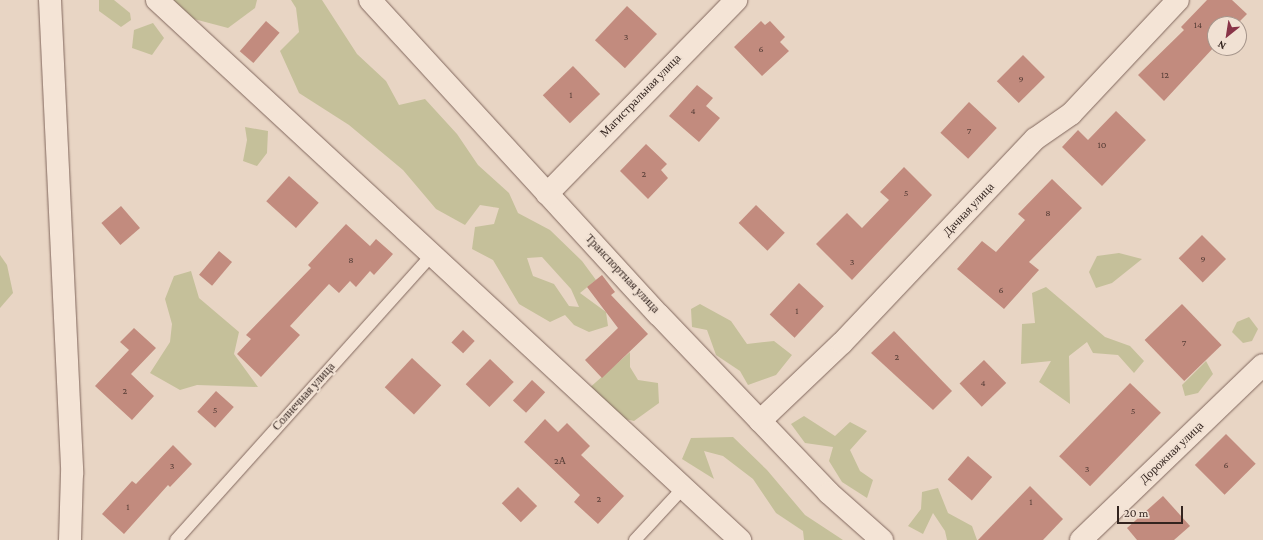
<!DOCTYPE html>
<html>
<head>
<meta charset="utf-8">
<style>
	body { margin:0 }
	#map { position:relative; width:1263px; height:540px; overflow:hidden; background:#e8d5c4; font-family:"Crimson Pro",serif }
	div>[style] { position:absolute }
	.green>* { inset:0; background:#c5c09a }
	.building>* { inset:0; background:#c28b7e; transform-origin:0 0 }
	.roads { filter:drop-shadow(0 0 1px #81675d) drop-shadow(0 0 1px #81675d) }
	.lane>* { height:12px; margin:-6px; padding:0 6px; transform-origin:6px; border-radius:6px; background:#f4e4d6 }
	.street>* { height:22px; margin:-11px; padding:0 11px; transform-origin:11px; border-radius:11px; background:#f4e4d6 }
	span { translate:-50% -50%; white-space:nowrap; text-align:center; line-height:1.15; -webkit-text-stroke:4px #f1e1d3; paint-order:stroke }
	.number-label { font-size:10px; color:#573e37 }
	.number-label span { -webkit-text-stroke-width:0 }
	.street-label { font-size:12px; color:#33241f }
	.north { position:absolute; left:1207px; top:16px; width:40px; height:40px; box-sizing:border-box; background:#f1e1d3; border:1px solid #a5958b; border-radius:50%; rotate:210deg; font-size:11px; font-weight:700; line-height:16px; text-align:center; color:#33241f }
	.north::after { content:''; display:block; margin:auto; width:14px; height:18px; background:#893448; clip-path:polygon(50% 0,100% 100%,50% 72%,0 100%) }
	.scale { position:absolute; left:1117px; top:506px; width:66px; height:18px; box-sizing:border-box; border:2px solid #33241f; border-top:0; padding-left:5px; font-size:12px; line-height:14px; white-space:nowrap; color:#33241f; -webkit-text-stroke:3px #f1e1d3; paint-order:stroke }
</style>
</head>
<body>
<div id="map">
	<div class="green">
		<div style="clip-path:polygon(99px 0,114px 0,130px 13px,131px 20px,121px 27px,99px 11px)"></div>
		<div style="clip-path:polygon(173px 0,257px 0,255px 8px,228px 28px,194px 19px)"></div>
		<div style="clip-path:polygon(evenodd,291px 0,322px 0,357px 54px,386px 81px,399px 105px,425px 99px,457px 134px,478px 165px,509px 193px,518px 213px,550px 230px,582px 261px,596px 280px,580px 293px,606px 312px,608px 326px,589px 332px,574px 325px,565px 315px,550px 322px,519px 304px,493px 260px,472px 249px,475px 227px,494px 224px,499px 208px,480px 205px,465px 225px,436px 209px,403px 170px,349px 125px,299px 93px,280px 51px,299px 32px,296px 8px,291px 0,542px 257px,571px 289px,579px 307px,569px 306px,554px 284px,533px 276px,527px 258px,542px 257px)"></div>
		<div style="clip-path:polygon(153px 23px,164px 38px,152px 55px,132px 48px,134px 30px)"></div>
		<div style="clip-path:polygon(245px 127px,268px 131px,267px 153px,257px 166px,243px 161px,247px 140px)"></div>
		<div style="clip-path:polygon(1119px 253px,1142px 259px,1112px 283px,1096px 288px,1089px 272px,1097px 256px)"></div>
		<div style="clip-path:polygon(0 255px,7px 265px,13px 293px,0 308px)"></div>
		<div style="clip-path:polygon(191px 271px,199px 298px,239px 332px,234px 354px,258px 387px,197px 385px,180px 390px,150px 373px,170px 342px,172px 324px,165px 299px,174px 276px)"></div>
		<div style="clip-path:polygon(1046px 287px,1105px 337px,1130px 346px,1144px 361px,1134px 373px,1118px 355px,1093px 353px,1087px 342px,1069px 356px,1070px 404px,1039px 382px,1051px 361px,1021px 364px,1022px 324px,1035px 323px,1032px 293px)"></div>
		<div style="clip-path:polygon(700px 304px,731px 321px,747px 344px,774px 341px,792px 355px,776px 375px,748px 385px,740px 371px,716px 355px,707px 330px,692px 327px,691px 309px)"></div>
		<div style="clip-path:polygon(1249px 317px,1258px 329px,1252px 341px,1243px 343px,1232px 332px,1237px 322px)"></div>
		<div style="clip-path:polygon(630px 352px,630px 367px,638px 380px,658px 383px,659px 403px,634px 421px,612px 416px,587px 390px)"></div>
		<div style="clip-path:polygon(1206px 361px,1213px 374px,1198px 393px,1185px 396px,1182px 385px)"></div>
		<div style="clip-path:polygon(804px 416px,835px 436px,850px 422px,867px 431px,850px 450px,860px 471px,873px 480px,867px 498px,842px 482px,829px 461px,833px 447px,805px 443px,791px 424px)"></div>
		<div style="clip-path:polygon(733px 437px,767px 470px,805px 515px,843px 540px,804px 540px,803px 531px,776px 513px,753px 479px,723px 456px,704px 451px,714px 479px,682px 459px,691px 438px)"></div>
		<div style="clip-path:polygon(938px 488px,948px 513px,972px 526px,977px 540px,947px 540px,945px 531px,933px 513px,923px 534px,908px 526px,921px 509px,922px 492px)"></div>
	</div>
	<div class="building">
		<div style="clip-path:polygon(1207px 0,1232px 0,1247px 14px,1237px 24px,1215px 24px,1215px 46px,1164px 101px,1138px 75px,1184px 30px,1181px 27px)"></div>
		<div style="left:627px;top:6px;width:41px;height:47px;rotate:43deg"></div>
		<div style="left:266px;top:21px;width:18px;height:40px;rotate:41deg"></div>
		<div style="clip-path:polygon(761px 21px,765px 25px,770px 21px,785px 37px,780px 42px,789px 51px,762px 76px,734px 47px)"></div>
		<div style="left:1023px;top:55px;width:31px;height:37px;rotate:45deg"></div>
		<div style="left:573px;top:66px;width:39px;height:42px;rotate:46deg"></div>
		<div style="clip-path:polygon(697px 85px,713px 98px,706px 106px,720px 118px,699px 142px,669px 116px)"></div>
		<div style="left:969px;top:102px;width:38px;height:42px;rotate:43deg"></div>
		<div style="clip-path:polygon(1116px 111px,1146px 140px,1102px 186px,1062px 147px,1078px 130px,1088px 140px)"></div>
		<div style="clip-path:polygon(646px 144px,667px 164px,661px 170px,668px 178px,648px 199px,620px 171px)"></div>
		<div style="clip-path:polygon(904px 167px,932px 195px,852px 280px,816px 244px,847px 213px,862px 228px,889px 200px,880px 192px)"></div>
		<div style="left:289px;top:176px;width:40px;height:34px;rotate:42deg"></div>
		<div style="clip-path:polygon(1052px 179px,1082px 208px,1029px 262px,1039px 270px,1004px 309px,957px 269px,982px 241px,996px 252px,1025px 220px,1018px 214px)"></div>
		<div style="left:756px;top:205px;width:40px;height:25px;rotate:44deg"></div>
		<div style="left:121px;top:206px;width:29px;height:26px;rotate:49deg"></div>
		<div style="clip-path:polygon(346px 224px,370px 246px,376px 239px,393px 254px,374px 275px,370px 271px,356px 287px,350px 281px,339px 293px,329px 284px,290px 326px,300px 335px,261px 377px,237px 354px,251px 339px,246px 335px,311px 268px,308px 265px)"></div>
		<div style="left:1202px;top:235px;width:34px;height:33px;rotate:45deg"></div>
		<div style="left:219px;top:251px;width:17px;height:31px;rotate:40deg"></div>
		<div style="clip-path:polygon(602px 275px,615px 292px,611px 295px,648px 334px,602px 378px,585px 360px,618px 328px,587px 287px)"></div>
		<div style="left:799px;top:283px;width:34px;height:43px;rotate:43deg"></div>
		<div style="left:1182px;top:304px;width:57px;height:52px;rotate:46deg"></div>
		<div style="clip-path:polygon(134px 328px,156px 348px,131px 374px,154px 396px,132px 420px,95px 386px,129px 350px,120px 342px)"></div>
		<div style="left:463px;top:330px;width:16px;height:17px;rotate:43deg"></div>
		<div style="clip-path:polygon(894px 331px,952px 391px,933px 410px,871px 353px)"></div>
		<div style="left:412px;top:358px;width:40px;height:40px;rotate:43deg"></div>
		<div style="left:490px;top:359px;width:33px;height:35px;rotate:44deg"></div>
		<div style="left:984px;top:360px;width:32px;height:34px;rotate:46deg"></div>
		<div style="left:532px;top:380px;width:18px;height:28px;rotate:43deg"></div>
		<div style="left:1130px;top:383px;width:43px;height:102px;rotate:44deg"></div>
		<div style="left:216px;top:391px;width:24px;height:28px;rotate:42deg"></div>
		<div style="clip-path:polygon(545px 419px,558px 432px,567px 423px,590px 446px,581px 455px,624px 496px,598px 524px,574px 502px,580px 495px,524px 442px)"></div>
		<div style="left:1226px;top:434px;width:42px;height:44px;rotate:45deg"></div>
		<div style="clip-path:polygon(173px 445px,192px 464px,170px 487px,168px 485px,124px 534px,102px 514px,132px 481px,136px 484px)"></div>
		<div style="left:968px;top:456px;width:32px;height:31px;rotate:41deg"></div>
		<div style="clip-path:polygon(1030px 486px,1063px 519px,1043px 540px,978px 540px)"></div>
		<div style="left:518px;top:487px;width:27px;height:23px;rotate:45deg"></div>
		<div style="clip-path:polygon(1163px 496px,1190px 526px,1174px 540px,1137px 540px,1127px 528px)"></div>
	</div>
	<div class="roads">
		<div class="lane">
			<div style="left:176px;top:540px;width:385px;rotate:-48.1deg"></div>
			<div style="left:635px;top:540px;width:72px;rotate:-47.2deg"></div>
		</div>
		<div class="street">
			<div style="left:50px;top:0;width:474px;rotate:87.3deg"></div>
			<div style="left:72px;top:473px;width:67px;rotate:91.7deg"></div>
			<div style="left:157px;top:0;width:795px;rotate:42.81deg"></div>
			<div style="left:370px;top:0;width:427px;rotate:47.5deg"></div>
			<div style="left:659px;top:315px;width:246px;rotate:46.3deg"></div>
			<div style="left:829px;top:493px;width:71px;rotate:41.6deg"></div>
			<div style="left:547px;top:194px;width:271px;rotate:-45.7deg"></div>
			<div style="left:760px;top:421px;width:113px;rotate:-43.6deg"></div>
			<div style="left:842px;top:343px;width:281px;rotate:-46.6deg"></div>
			<div style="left:1035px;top:139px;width:44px;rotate:-34.8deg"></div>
			<div style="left:1071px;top:114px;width:156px;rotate:-46.8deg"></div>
			<div style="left:1081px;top:540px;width:252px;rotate:-43.9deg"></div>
		</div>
	</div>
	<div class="number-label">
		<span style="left:1198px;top:25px">14</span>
		<span style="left:626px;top:37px">3</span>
		<span style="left:761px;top:49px">6</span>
		<span style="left:1165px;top:75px">12</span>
		<span style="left:1021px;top:79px">9</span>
		<span style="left:571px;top:95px">1</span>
		<span style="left:693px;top:111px">4</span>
		<span style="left:969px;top:131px">7</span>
		<span style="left:1102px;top:145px">10</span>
		<span style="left:644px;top:174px">2</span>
		<span style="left:906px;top:193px">5</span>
		<span style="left:1048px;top:213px">8</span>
		<span style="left:1203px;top:259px">9</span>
		<span style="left:351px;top:260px">8</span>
		<span style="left:852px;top:262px">3</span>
		<span style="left:1001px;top:290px">6</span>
		<span style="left:797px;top:311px">1</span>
		<span style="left:1184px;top:343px">7</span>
		<span style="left:897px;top:357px">2</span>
		<span style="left:983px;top:383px">4</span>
		<span style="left:125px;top:391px">2</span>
		<span style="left:215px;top:410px">5</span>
		<span style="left:1133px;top:411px">5</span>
		<span style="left:560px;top:461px">2А</span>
		<span style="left:1226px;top:465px">6</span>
		<span style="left:172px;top:466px">3</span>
		<span style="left:1087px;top:469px">3</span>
		<span style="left:599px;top:499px">2</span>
		<span style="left:1031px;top:502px">1</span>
		<span style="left:128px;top:507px">1</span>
	</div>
	<div class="street-label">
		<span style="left:641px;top:96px;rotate:-46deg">Магистральная улица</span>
		<span style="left:969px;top:210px;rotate:-47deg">Дачная улица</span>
		<span style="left:622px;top:274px;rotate:47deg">Транспортная улица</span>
		<span style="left:304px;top:397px;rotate:-48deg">Солнечная улица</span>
		<span style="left:1172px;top:453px;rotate:-44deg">Дорожная улица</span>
	</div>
	<div class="north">N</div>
	<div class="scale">20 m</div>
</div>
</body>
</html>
